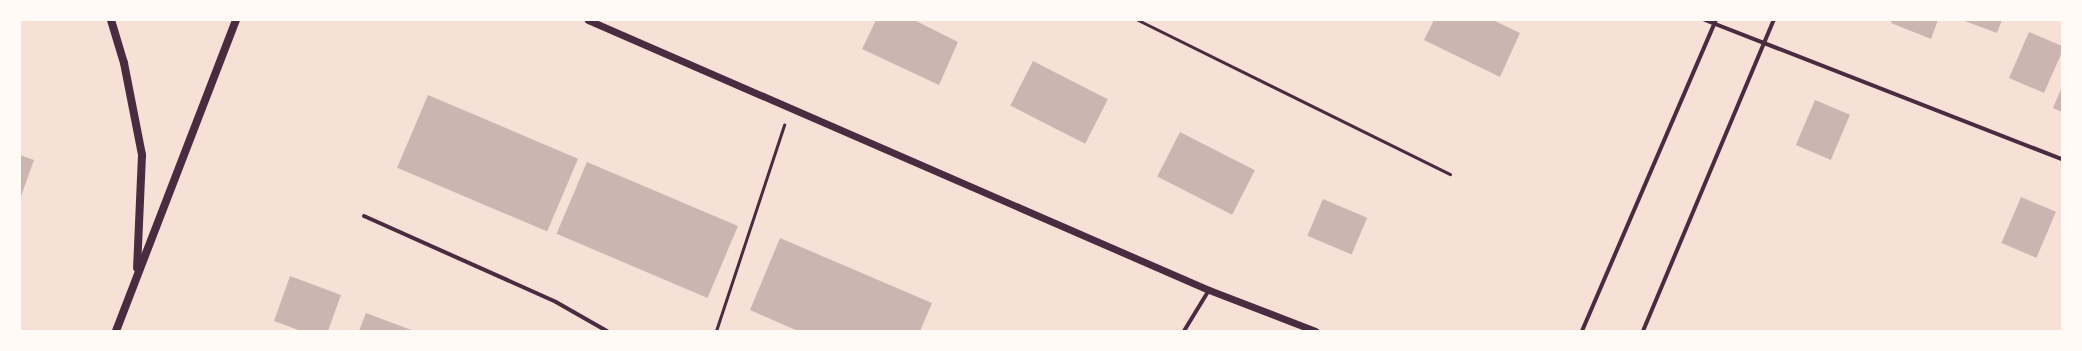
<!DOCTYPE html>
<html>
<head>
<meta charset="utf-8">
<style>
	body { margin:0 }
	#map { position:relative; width:2082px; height:351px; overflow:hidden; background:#f7e1d7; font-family:Barlow,sans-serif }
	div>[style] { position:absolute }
	.building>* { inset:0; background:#ccb4b1; transform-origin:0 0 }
	.path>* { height:2.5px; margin:-1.25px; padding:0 1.25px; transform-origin:1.25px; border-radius:1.25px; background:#4a2c40 }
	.service>* { height:3px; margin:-1.5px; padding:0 1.5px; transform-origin:1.5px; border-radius:1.5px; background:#4a2c40 }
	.minor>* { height:4px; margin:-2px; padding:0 2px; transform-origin:2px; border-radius:2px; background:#4a2c40 }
	.tertiary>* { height:7px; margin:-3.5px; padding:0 3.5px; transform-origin:3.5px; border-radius:3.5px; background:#4a2c40 }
	.secondary>* { height:8px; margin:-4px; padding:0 4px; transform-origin:4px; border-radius:4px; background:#4a2c40 }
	span { translate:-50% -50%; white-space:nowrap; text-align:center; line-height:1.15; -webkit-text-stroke:3px #fffaf5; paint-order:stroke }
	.frame { position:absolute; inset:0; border:21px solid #fffaf5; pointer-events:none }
</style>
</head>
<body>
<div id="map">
	<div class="building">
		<div style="clip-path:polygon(876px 20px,914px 20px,958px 42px,939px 85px,862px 49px)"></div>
		<div style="clip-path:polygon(1434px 20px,1493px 20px,1520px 33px,1500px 77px,1424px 40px)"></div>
		<div style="clip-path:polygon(1892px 20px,1938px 20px,1931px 39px,1891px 23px)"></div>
		<div style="clip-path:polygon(1962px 20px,2002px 20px,1997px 33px)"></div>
		<div style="clip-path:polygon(2029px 32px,2062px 46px,2062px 52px,2044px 93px,2009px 78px)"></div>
		<div style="left:1033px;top:61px;width:84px;height:50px;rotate:27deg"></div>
		<div style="clip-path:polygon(2062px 87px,2062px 112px,2053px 108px)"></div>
		<div style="left:428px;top:95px;width:163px;height:79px;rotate:23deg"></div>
		<div style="left:1815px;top:100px;width:38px;height:49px;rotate:23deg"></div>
		<div style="left:1180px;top:132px;width:84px;height:50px;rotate:27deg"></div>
		<div style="clip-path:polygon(20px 155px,34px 160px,20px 199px)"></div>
		<div style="left:587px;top:162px;width:164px;height:78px;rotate:23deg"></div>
		<div style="left:2021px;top:197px;width:38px;height:50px;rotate:23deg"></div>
		<div style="left:1323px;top:199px;width:48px;height:40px;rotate:23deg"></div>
		<div style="clip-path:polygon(780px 238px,932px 303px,920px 331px,798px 331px,750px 310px)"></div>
		<div style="clip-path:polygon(290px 276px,341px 295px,328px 331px,301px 331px,274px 321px)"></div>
		<div style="clip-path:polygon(366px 313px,414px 331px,359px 331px)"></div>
	</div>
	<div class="path">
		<div style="left:716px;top:331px;width:217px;rotate:-71.7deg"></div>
	</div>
	<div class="service">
		<div style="left:1138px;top:20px;width:348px;rotate:26.3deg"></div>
	</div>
	<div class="minor">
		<div style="left:1705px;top:20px;width:383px;rotate:21.3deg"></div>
		<div style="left:364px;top:216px;width:210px;rotate:24.1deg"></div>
		<div style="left:556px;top:302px;width:59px;rotate:29.6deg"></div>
		<div style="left:1184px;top:331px;width:48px;rotate:-58.6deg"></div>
		<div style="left:1582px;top:331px;width:339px;rotate:-66.7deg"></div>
		<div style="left:1643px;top:331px;width:337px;rotate:-67.2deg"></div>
	</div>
	<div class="tertiary">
		<div style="left:588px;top:20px;width:677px;rotate:23.5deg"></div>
		<div style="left:1209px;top:290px;width:114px;rotate:21.1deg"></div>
	</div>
	<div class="secondary">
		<div style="left:111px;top:20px;width:45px;rotate:73.2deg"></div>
		<div style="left:124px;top:63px;width:94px;rotate:78.9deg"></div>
		<div style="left:142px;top:155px;width:113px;rotate:92.5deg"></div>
		<div style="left:116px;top:331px;width:333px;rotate:-68.9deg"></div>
	</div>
	<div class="frame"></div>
</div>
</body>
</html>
